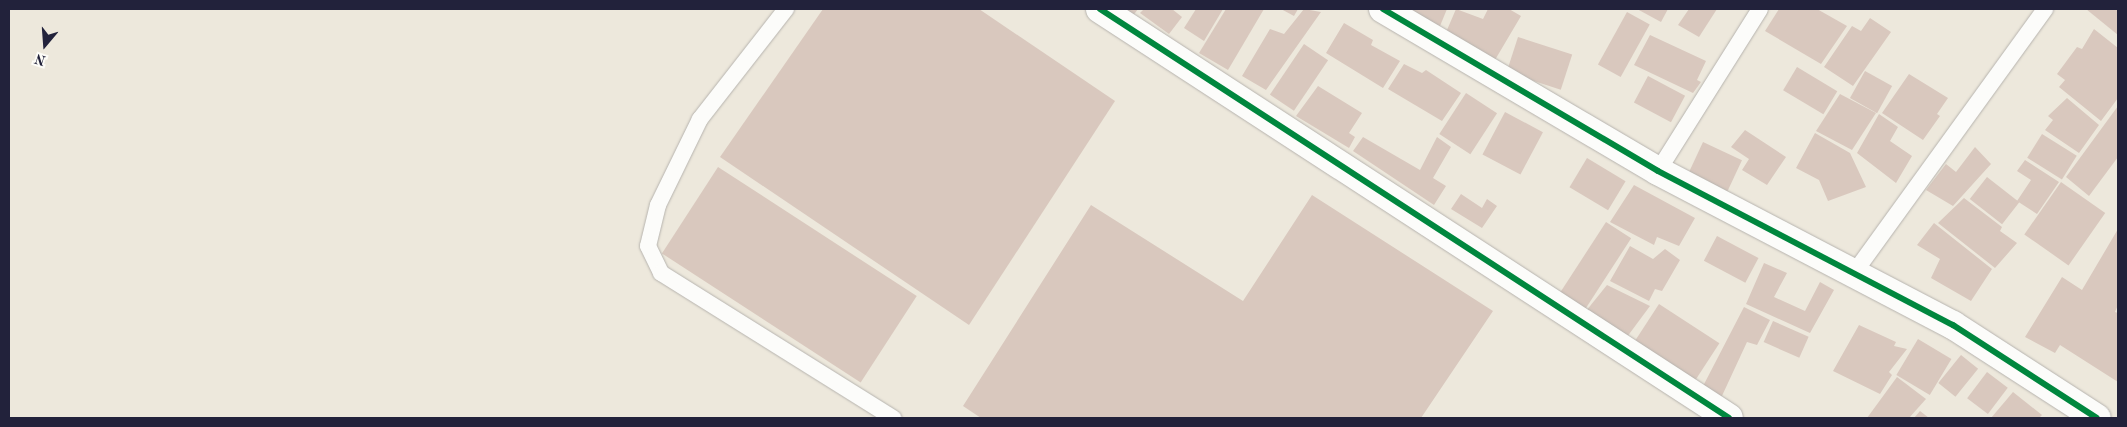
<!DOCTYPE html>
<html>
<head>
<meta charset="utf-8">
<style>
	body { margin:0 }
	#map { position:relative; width:2127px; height:427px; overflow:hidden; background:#ede8dc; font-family:"Old Standard TT",serif }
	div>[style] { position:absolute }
	.building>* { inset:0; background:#d9c8be; transform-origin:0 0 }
	.roads { filter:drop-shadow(0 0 1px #b6b3ae) drop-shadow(0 0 1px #b6b3ae) }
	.service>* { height:16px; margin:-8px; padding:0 8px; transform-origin:8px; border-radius:8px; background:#fcfcfa }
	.minor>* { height:28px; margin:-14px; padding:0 14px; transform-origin:14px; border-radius:14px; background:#fcfcfa }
	.cycleway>* { height:6px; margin:-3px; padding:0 3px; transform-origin:3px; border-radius:3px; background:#00873e }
	span { translate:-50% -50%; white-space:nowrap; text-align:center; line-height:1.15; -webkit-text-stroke:4.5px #fdfcf7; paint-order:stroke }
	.frame { position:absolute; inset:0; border:10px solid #22223b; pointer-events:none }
	.north { position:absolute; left:20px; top:20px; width:50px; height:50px; -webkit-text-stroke:4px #fdfcf7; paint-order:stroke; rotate:198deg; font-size:14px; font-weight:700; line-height:20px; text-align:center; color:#22223b }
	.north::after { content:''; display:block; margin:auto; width:18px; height:22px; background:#22223b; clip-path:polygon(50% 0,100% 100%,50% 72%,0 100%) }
</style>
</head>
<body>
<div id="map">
	<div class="building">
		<div style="clip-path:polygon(823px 9px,979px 9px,1115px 101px,969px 325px,720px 157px)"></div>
		<div style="clip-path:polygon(1120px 9px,1138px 9px,1132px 17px)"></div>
		<div style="clip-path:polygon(1144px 9px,1172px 9px,1182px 17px,1169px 34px,1140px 13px)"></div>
		<div style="clip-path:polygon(1196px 9px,1223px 9px,1204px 41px,1184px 28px)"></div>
		<div style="clip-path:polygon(1226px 9px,1264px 9px,1228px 70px,1199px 53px)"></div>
		<div style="clip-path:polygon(1281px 9px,1298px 9px,1294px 16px)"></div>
		<div style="clip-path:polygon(1304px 9px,1321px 12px,1266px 90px,1242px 76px,1270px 29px,1284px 34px)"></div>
		<div style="clip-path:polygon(1408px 9px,1447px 9px,1440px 26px,1406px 14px)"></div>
		<div style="clip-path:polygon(1456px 9px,1483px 19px,1488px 9px,1509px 9px,1521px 16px,1492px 65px,1444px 37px)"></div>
		<div style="clip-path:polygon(1637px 9px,1668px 9px,1661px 22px)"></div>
		<div style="clip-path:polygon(1689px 9px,1717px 9px,1699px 37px,1678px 25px)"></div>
		<div style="clip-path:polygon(1779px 9px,1817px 9px,1847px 26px,1821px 64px,1765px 31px)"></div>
		<div style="clip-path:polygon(2086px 9px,2118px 9px,2118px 35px)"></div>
		<div style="left:1627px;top:12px;width:26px;height:60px;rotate:29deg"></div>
		<div style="clip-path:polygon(1870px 18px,1891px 32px,1853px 86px,1824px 67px,1852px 26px,1861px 31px)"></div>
		<div style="clip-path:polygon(1344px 23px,1373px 40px,1371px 45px,1400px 61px,1383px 88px,1326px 53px)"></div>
		<div style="clip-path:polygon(2094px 29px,2118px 48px,2118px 98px,2101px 121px,2059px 87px,2065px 80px,2057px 74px,2077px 47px,2082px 49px)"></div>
		<div style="clip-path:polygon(1650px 35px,1706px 61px,1697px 80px,1701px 82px,1693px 93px,1634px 65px)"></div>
		<div style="left:1518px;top:37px;width:57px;height:37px;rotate:18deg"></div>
		<div style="left:1304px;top:44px;width:29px;height:61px;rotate:34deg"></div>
		<div style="clip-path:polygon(1404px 64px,1422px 73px,1426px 70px,1461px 93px,1442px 121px,1388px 89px)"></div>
		<div style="left:1797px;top:67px;width:47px;height:27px;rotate:31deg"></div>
		<div style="left:1865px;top:71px;width:31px;height:31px;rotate:29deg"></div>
		<div style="clip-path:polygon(1909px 74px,1948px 98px,1937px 114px,1940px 116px,1923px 140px,1882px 113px)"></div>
		<div style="left:1648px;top:76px;width:42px;height:30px;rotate:28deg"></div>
		<div style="clip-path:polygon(1318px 86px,1362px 113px,1349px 133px,1355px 137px,1349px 148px,1296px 116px)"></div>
		<div style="left:1466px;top:93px;width:37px;height:49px;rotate:33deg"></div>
		<div style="clip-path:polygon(1840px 94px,1876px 113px,1852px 150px,1816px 131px)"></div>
		<div style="clip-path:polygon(2067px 98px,2099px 125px,2079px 153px,2045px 130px,2053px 120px,2048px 116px)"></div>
		<div style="clip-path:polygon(2118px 106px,2118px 157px,2089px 196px,2066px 177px)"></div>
		<div style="left:1505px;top:112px;width:43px;height:48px;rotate:28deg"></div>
		<div style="clip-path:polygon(1879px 114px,1898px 127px,1890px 141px,1912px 156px,1896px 183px,1857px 153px)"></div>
		<div style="clip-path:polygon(1745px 130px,1786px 157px,1767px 185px,1742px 170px,1749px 159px,1731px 147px)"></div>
		<div style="clip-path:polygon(1815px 133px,1850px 153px,1866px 187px,1828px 201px,1819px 180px,1796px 168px)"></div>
		<div style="left:2042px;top:134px;width:41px;height:28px;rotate:32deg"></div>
		<div style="clip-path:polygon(1363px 137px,1420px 170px,1437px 137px,1451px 147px,1433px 178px,1446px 186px,1434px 205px,1353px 151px)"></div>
		<div style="left:1703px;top:142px;width:43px;height:36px;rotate:25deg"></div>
		<div style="clip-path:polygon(1975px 147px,1991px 164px,1953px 206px,1926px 190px,1946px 164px,1956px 172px)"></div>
		<div style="left:1587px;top:158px;width:45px;height:34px;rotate:31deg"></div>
		<div style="clip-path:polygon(2025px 160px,2059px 182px,2037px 214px,2017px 201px,2031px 180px,2017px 171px)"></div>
		<div style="left:718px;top:167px;width:237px;height:103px;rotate:33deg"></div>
		<div style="left:1987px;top:177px;width:41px;height:28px;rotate:38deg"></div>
		<div style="left:2061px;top:182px;width:54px;height:64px;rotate:35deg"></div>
		<div style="clip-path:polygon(1634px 185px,1695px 218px,1679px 246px,1657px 237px,1654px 245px,1610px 222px)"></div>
		<div style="clip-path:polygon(1461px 194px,1482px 208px,1487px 199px,1497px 206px,1482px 228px,1451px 209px)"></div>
		<div style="clip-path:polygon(1312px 195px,1493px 311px,1421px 418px,981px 418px,963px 406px,1091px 205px,1243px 301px)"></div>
		<div style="clip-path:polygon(1964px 198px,2002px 227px,2000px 231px,2017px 243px,1995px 268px,1938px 223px)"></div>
		<div style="left:1606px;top:222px;width:30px;height:88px;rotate:33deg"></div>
		<div style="clip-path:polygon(1934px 223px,1992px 269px,1971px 301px,1931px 278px,1940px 259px,1917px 245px)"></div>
		<div style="clip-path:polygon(2118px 229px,2118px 305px,2115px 312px,2118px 313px,2118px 382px,2060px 345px,2055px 353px,2025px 337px,2062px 277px,2082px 290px)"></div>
		<div style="left:1717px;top:236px;width:47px;height:28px;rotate:28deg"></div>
		<div style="clip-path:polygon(1630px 246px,1653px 259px,1665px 249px,1680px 260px,1662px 291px,1655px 289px,1649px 301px,1610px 281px)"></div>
		<div style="clip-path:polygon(1764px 263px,1787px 273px,1774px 297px,1805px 311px,1820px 282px,1834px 290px,1810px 333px,1746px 304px)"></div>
		<div style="clip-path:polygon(1607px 285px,1650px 306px,1627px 337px,1586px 311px)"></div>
		<div style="left:1659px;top:304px;width:72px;height:46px;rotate:33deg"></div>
		<div style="clip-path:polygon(1744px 307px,1770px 320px,1757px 345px,1747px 342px,1721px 398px,1701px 390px)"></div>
		<div style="left:1773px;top:321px;width:39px;height:23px;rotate:24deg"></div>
		<div style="clip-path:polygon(1859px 325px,1896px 342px,1894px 346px,1907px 349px,1889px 372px,1892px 375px,1880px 394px,1833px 371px)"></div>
		<div style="left:1918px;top:339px;width:39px;height:42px;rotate:31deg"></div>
		<div style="left:1961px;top:355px;width:22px;height:36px;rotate:39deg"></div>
		<div style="left:1987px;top:372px;width:26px;height:33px;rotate:37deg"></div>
		<div style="clip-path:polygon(1897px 377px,1926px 399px,1909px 418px,1867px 418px)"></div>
		<div style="clip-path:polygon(2013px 392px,2042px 415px,2039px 418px,1991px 418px)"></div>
		<div style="clip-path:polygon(1920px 411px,1929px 418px,1914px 418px)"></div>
	</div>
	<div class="roads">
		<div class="service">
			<div style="left:786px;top:9px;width:140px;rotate:128deg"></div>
			<div style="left:700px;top:119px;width:96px;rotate:116deg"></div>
			<div style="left:658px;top:205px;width:42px;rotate:103.7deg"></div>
			<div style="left:648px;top:246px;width:30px;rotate:64deg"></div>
			<div style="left:661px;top:273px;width:274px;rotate:32deg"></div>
			<div style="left:1658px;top:171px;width:191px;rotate:-57.8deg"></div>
			<div style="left:1854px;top:273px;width:326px;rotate:-54.1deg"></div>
		</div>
		<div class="minor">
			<div style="left:1100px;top:9px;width:750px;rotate:33.03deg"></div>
			<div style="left:1383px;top:9px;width:319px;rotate:30.5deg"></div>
			<div style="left:1658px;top:171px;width:333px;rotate:27.6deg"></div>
			<div style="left:1953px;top:325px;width:171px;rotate:32.9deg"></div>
		</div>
	</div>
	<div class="cycleway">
		<div style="left:1100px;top:9px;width:750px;rotate:33.03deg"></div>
		<div style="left:1383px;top:9px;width:319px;rotate:30.5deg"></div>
		<div style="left:1658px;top:171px;width:333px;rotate:27.6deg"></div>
		<div style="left:1953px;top:325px;width:171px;rotate:32.9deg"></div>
	</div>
	<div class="frame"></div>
	<div class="north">N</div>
</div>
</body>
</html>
